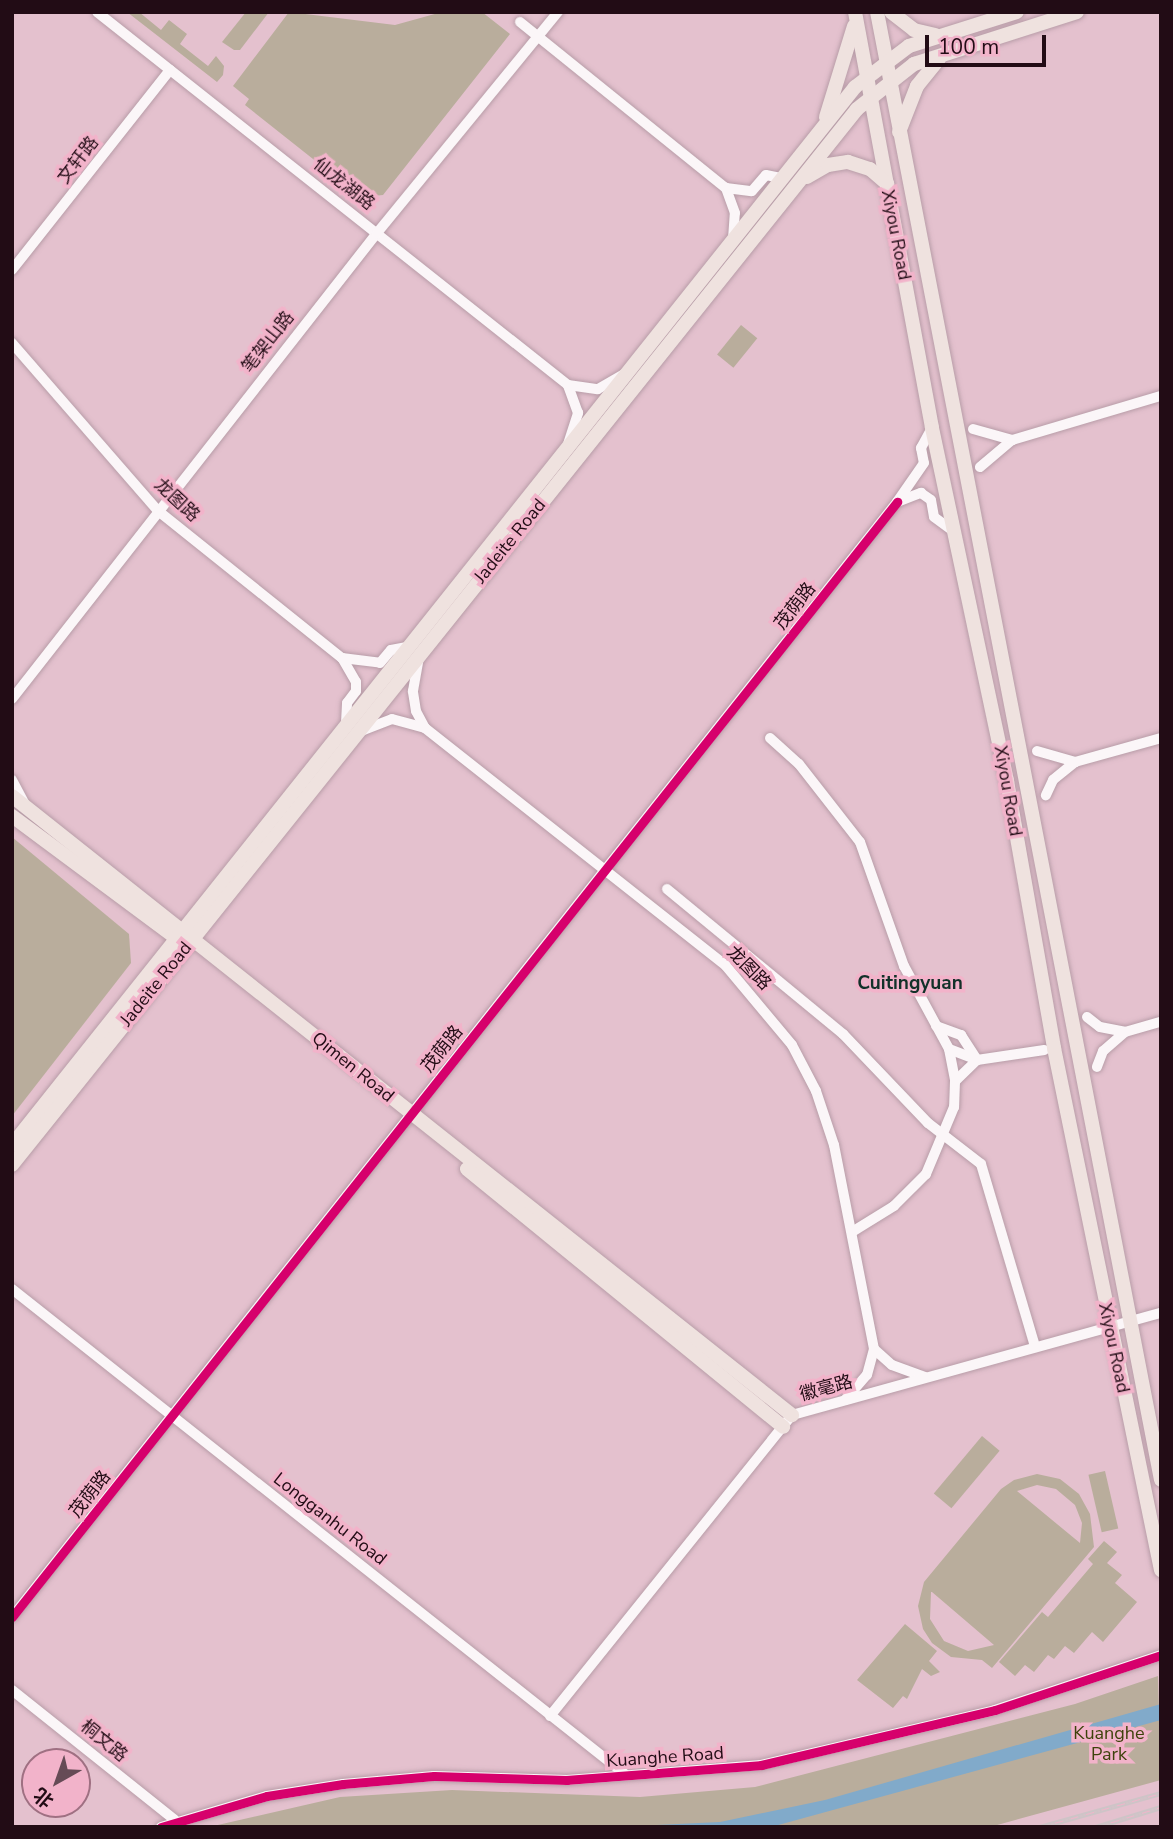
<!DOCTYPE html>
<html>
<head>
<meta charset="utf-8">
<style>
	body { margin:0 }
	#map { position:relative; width:1173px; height:1839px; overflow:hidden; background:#e4c1ce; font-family:"Nunito Sans","Noto Sans SC",sans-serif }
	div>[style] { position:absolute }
	.green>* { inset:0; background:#b9ad9c; transform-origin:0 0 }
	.water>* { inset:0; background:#81aaca }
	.roads { filter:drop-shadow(0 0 2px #b89da8) drop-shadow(0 0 2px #b89da8) }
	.minor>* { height:10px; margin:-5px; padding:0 5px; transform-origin:5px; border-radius:5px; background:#fbf6f8 }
	.major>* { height:14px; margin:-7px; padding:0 7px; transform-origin:7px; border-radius:7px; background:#efe2df }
	.rail>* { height:5px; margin-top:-2.5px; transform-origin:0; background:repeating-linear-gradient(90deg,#f2b3ca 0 8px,#cec4c7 0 16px); box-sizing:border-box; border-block:2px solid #cec4c7 }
	.cycleway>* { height:9px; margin:-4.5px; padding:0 4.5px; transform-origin:4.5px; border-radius:4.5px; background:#d6006c }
	span { translate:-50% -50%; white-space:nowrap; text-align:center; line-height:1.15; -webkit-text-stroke:7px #f2b3ca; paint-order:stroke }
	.street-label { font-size:18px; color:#220c15 }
	.park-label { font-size:18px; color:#3d420b }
	.neighbourhood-label { font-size:19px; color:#123129; font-weight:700 }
	.frame { position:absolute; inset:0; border:14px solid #220c15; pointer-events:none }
	.north { position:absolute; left:21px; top:1748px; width:70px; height:70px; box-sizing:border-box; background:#f2b3ca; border:2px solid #9f7082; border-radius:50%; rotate:220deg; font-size:19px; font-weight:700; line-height:28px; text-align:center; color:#220c15 }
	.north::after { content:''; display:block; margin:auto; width:24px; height:32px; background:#664b56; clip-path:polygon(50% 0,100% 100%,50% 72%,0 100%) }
	.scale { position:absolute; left:925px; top:35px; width:121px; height:32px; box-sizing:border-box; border:4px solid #220c15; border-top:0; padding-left:9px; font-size:21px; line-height:24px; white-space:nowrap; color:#220c15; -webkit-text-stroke:5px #f2b3ca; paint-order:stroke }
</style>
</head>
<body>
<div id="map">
	<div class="green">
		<div style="clip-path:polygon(127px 12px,139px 12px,161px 30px,169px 20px,187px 34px,180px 44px,208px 66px,216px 56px,224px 66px,223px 75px,217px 82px)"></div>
		<div style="clip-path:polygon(246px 12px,269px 12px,240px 50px,234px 50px,222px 42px)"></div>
		<div style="clip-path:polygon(289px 12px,395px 25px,442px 12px,482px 12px,510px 34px,383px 195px,361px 197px,245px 105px,249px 99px,233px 86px)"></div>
		<div style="left:741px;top:325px;width:21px;height:38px;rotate:39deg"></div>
		<div style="clip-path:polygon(12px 837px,129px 934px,131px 963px,12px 1116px)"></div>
		<div style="left:982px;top:1436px;width:23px;height:75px;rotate:40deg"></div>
		<div style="left:1105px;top:1471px;width:59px;height:17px;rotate:77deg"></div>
		<div style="clip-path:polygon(evenodd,1037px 1474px,1060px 1479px,1079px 1494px,1090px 1514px,1094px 1547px,992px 1668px,982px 1660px,951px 1657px,932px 1643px,923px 1629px,918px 1606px,924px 1582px,1001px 1489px,1014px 1480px,1037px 1474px,1037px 1485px,1056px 1489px,1075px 1505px,1082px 1523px,1080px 1543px,1017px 1491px,1037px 1485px,1037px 1474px,931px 1592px,932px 1592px,994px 1645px,968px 1651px,944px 1641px,930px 1619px,931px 1592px)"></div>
		<div style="clip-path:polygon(1104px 1541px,1117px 1552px,1107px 1563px,1122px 1575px,1115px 1583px,1137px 1602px,1103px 1642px,1092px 1632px,1074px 1653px,1065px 1646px,1054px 1659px,1048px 1655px,1034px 1672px,1025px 1665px,1015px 1676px,999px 1662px,1042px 1612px,1048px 1617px,1093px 1564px,1088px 1559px)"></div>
		<div style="clip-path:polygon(905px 1624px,937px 1651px,929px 1661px,940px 1672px,931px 1676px,922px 1669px,907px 1699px,903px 1696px,893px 1708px,857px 1680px)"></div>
		<div style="clip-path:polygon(1158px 1676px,1161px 1780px,990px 1827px,209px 1827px,340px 1797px,452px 1790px,640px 1797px,755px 1787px,1075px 1704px)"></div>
	</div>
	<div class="water">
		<div style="clip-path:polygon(1161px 1704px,1161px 1720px,771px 1827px,614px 1827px,720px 1822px,825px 1800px)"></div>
	</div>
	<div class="roads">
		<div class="minor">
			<div style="left:97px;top:12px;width:601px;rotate:38.38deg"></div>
			<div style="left:520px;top:22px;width:265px;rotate:38.9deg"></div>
			<div style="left:733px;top:239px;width:26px;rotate:-86deg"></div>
			<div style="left:735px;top:213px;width:27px;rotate:-110deg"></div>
			<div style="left:726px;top:188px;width:26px;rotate:7deg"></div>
			<div style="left:752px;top:191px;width:21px;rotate:-49deg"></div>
			<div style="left:766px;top:175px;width:16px;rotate:11deg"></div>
			<div style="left:12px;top:270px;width:255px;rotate:-51.7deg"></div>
			<div style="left:12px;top:343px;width:221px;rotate:49deg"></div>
			<div style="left:157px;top:510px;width:237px;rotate:38.7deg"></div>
			<div style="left:932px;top:428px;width:23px;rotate:119deg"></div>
			<div style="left:921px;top:448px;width:15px;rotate:79deg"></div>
			<div style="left:924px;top:463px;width:47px;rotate:124.7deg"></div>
			<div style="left:897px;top:502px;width:26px;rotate:-21deg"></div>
			<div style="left:921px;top:493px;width:12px;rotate:35deg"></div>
			<div style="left:931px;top:500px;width:17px;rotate:80deg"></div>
			<div style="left:934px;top:517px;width:24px;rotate:36deg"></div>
			<div style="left:973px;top:429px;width:41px;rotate:15.8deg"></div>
			<div style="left:1012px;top:440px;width:42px;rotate:139.8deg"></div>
			<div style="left:1012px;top:440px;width:155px;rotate:-16.5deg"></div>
			<div style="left:568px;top:444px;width:33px;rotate:-72deg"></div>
			<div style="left:578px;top:413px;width:30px;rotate:-110deg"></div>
			<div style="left:568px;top:385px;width:30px;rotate:8deg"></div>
			<div style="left:598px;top:389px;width:30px;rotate:-30deg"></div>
			<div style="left:12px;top:699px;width:592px;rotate:-51.93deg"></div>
			<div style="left:377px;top:233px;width:286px;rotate:-50.7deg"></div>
			<div style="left:346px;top:723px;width:20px;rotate:-87deg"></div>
			<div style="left:347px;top:703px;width:15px;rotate:-53deg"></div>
			<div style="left:356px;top:691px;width:9px;rotate:-90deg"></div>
			<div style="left:356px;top:682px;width:28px;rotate:-120deg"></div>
			<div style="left:342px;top:658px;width:38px;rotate:7deg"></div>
			<div style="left:380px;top:663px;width:17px;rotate:-50deg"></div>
			<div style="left:391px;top:650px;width:15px;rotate:-11deg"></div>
			<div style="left:425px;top:728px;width:384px;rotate:38.3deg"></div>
			<div style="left:726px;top:966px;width:103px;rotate:50.1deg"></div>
			<div style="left:792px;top:1045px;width:52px;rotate:62.4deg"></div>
			<div style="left:816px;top:1091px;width:57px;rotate:71.6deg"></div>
			<div style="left:834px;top:1145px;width:208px;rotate:78.9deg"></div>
			<div style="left:361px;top:731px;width:33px;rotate:-21deg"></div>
			<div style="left:392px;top:719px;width:34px;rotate:15deg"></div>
			<div style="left:425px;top:728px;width:19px;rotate:-118deg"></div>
			<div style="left:416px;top:711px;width:20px;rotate:-99deg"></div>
			<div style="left:413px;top:691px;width:36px;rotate:-80deg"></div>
			<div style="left:770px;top:738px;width:39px;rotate:42deg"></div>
			<div style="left:799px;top:764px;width:99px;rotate:52deg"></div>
			<div style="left:860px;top:842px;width:132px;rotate:70.5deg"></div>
			<div style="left:904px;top:966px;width:94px;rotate:61.5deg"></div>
			<div style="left:949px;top:1049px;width:33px;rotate:79deg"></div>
			<div style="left:955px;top:1081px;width:26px;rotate:92deg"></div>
			<div style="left:954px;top:1107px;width:73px;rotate:112.7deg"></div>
			<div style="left:926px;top:1174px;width:45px;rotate:135deg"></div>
			<div style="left:894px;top:1206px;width:49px;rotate:148.2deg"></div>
			<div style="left:1037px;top:751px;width:40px;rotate:16deg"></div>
			<div style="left:1075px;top:762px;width:28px;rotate:141deg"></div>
			<div style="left:1053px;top:780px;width:17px;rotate:115deg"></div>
			<div style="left:1075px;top:762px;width:89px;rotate:-15.6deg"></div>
			<div style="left:12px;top:780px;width:26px;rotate:62deg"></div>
			<div style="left:667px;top:889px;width:228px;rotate:39.5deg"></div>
			<div style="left:843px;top:1034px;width:123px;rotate:46.3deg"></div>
			<div style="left:928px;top:1123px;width:67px;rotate:37.7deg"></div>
			<div style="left:981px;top:1164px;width:190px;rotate:73.5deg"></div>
			<div style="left:1087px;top:1017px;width:16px;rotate:38deg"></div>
			<div style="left:1100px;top:1027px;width:25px;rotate:11deg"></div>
			<div style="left:1125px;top:1032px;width:29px;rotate:139deg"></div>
			<div style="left:1103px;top:1051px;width:17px;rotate:111deg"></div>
			<div style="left:936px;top:1026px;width:27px;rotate:20deg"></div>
			<div style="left:961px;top:1035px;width:30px;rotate:57deg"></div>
			<div style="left:977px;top:1060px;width:30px;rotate:136deg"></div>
			<div style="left:1125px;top:1032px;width:37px;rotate:-16deg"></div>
			<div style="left:949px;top:1049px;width:30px;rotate:21deg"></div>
			<div style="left:977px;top:1060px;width:68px;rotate:-8.5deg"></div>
			<div style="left:12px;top:1289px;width:783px;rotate:38.36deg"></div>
			<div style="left:845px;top:1400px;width:33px;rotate:-49deg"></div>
			<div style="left:867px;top:1375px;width:27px;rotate:-75deg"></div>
			<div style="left:874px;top:1349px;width:24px;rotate:42deg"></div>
			<div style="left:892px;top:1365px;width:35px;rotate:20deg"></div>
			<div style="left:12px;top:1617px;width:1424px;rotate:-51.56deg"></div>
			<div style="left:12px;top:1690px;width:208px;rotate:38.6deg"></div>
			<div style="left:550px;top:1716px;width:386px;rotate:-51.2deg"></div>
			<div style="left:792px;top:1415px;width:383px;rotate:-15.5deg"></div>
			<div style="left:161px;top:1827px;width:110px;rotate:-16.3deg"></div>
			<div style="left:267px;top:1796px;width:77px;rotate:-9deg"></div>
			<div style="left:343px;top:1784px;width:91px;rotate:-5deg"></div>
			<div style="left:434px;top:1776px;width:133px;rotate:1.7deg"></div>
			<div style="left:567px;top:1780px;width:195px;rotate:-4.4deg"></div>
			<div style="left:761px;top:1765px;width:240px;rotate:-13.2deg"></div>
			<div style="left:995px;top:1710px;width:175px;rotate:-18.3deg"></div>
		</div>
		<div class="major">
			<div style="left:855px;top:12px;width:423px;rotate:79.5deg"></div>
			<div style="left:932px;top:428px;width:361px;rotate:78deg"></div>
			<div style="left:1007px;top:781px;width:271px;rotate:80deg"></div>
			<div style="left:1054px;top:1048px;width:533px;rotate:78.42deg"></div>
			<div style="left:877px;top:12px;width:1495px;rotate:79.05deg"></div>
			<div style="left:891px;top:12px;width:29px;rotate:38deg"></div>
			<div style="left:914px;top:30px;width:22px;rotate:13deg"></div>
			<div style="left:826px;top:117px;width:95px;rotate:-72.9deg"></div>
			<div style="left:899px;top:132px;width:49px;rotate:-68.6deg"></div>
			<div style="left:917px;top:86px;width:35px;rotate:-51deg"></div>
			<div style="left:807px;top:177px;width:24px;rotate:-30deg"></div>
			<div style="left:828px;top:165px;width:20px;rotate:-9deg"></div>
			<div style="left:848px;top:162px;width:23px;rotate:18deg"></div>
			<div style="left:870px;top:169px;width:23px;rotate:41deg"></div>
			<div style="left:12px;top:796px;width:996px;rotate:38.44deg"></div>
			<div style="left:12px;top:816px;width:198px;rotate:36.6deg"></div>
			<div style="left:12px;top:1145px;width:1353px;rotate:-51.45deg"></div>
			<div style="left:855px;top:87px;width:68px;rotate:-37.2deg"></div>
			<div style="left:909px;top:46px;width:113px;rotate:-17.5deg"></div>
			<div style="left:12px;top:1165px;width:1352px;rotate:-51.33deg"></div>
			<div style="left:857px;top:109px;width:73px;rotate:-38.3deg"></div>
			<div style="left:914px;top:64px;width:171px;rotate:-17.7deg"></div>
			<div style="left:467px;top:1169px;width:408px;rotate:39.2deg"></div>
		</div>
	</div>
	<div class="rail">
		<div style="left:1040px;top:1827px;width:126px;rotate:-15.7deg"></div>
		<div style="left:1096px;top:1827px;width:68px;rotate:-17.1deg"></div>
	</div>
	<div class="cycleway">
		<div style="left:12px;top:1617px;width:1424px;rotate:-51.56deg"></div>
		<div style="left:161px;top:1827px;width:110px;rotate:-16.3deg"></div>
		<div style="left:267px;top:1796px;width:77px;rotate:-9deg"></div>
		<div style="left:343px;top:1784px;width:91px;rotate:-5deg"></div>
		<div style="left:434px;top:1776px;width:133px;rotate:1.7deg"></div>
		<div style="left:567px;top:1780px;width:195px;rotate:-4.4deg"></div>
		<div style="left:761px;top:1765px;width:240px;rotate:-13.2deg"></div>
		<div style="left:995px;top:1710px;width:175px;rotate:-18.3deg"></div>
	</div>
	<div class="street-label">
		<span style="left:78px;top:160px;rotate:-52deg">文轩路</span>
		<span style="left:344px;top:184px;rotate:38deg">仙龙湖路</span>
		<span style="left:896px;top:235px;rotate:79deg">Xiyou Road</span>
		<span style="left:268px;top:342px;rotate:-52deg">笔架山路</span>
		<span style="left:177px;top:500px;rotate:43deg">龙图路</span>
		<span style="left:510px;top:541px;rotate:-51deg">Jadeite Road</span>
		<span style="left:795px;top:606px;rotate:-52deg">茂荫路</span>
		<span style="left:1008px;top:791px;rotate:80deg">Xiyou Road</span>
		<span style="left:749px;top:968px;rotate:45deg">龙图路</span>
		<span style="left:156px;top:984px;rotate:-51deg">Jadeite Road</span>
		<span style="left:442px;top:1049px;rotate:-51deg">茂荫路</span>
		<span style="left:353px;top:1067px;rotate:39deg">Qimen Road</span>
		<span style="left:1114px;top:1348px;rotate:78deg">Xiyou Road</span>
		<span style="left:826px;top:1388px;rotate:-15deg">徽毫路</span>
		<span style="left:90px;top:1494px;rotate:-52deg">茂荫路</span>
		<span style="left:330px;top:1519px;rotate:38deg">Longganhu Road</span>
		<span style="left:104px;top:1741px;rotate:39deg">桐文路</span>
		<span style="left:665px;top:1757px;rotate:-4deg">Kuanghe Road</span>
	</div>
	<div class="park-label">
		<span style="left:1109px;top:1744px">Kuanghe<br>Park</span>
	</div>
	<div class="neighbourhood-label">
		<span style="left:910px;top:984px">Cuitingyuan</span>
	</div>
	<div class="frame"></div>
	<div class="north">北</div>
	<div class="scale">100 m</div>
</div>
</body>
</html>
